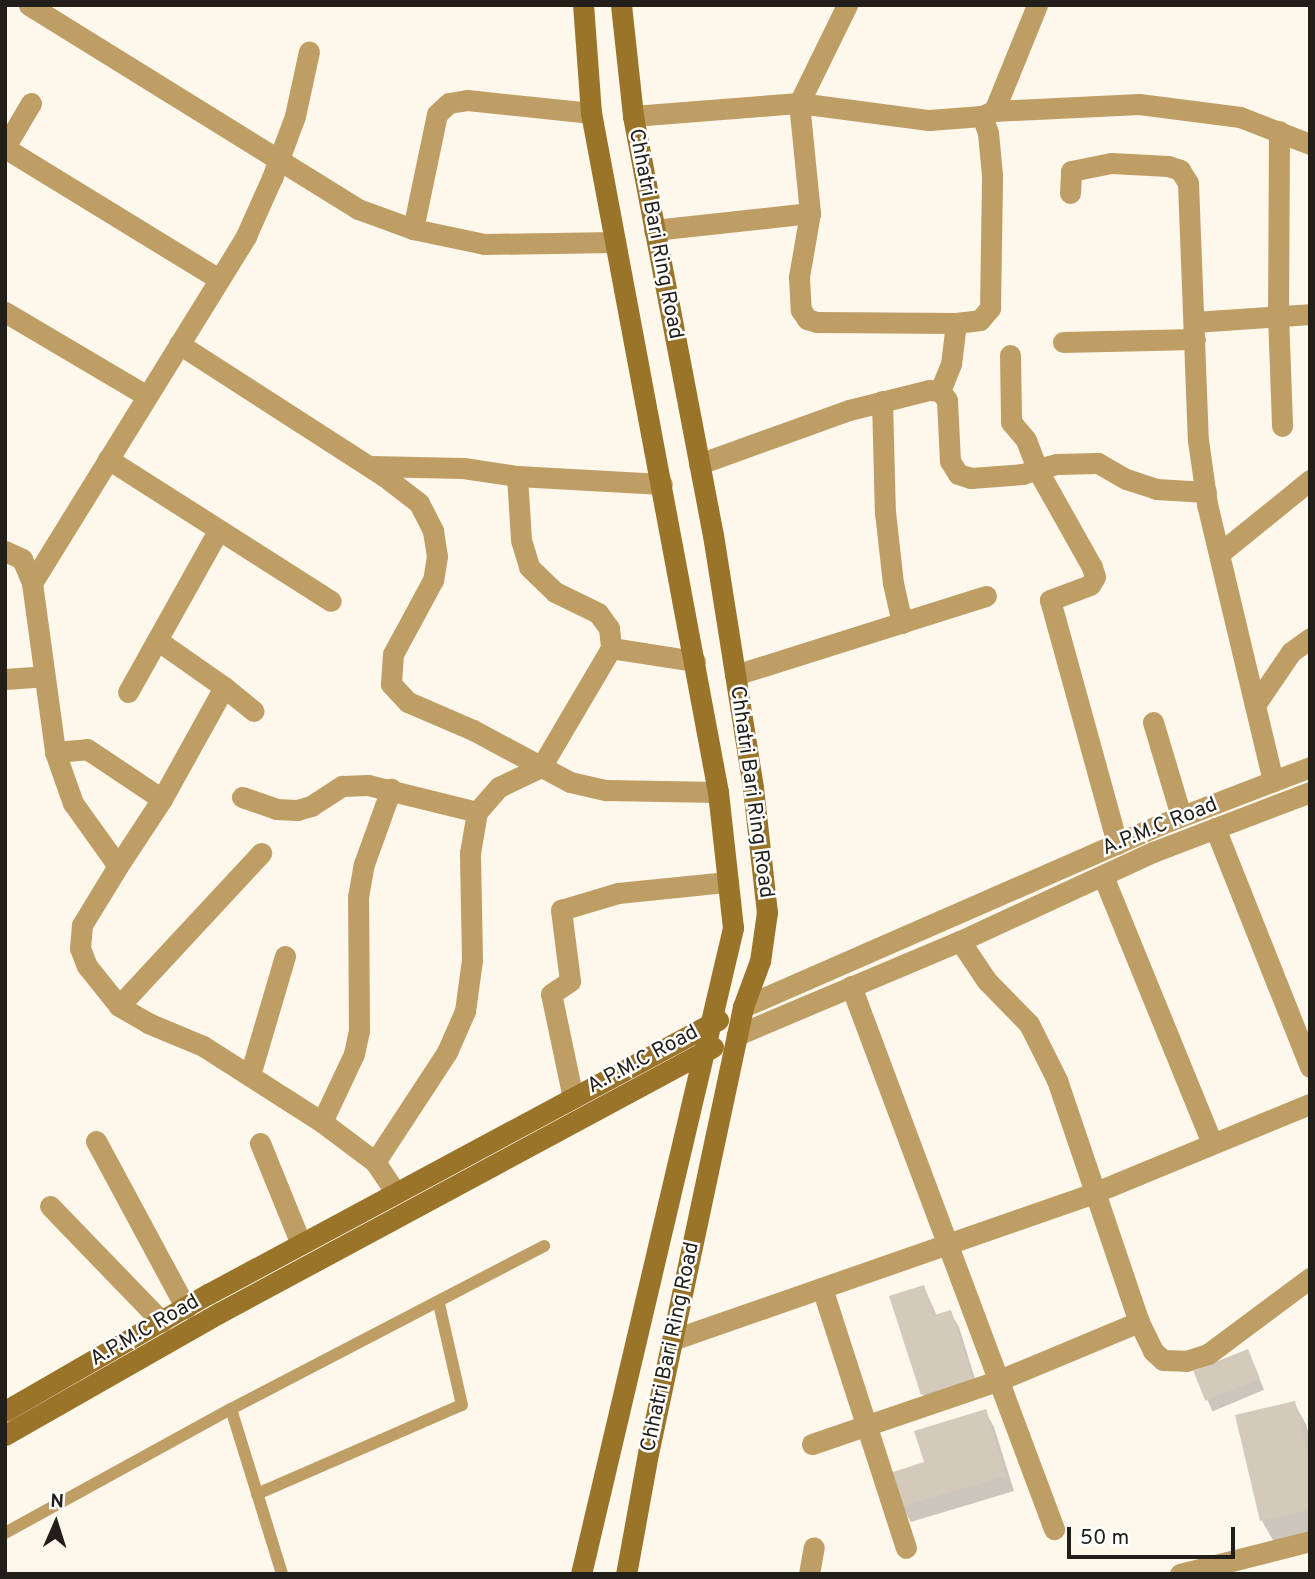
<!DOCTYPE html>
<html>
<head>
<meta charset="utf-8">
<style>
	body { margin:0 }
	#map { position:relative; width:1315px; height:1579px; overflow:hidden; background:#fef7eb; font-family:Overpass,sans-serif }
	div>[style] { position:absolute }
	.shadow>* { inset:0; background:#0003; transform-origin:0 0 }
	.building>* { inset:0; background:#d3cabb; transform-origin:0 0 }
	.lane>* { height:12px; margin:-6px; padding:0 6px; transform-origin:6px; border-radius:6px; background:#be9e65 }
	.street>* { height:21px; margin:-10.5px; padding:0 10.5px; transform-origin:10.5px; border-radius:10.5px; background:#be9e65 }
	.secondary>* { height:21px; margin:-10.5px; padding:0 10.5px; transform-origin:10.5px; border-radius:10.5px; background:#997429 }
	span { translate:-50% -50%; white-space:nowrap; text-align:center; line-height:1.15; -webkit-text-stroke:5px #fff; paint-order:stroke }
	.street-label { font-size:21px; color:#221f1a }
	.frame { position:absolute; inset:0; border:7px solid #221f1a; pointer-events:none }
	.north { position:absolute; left:21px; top:1488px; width:70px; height:70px; -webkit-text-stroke:5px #fff; paint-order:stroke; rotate:3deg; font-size:19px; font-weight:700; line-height:28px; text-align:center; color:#221f1a }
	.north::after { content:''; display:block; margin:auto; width:24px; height:32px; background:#221f1a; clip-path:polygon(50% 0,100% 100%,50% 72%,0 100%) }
	.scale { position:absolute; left:1067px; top:1527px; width:168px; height:32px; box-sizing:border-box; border:4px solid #221f1a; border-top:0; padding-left:9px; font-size:21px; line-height:24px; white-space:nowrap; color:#221f1a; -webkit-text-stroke:5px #fff; paint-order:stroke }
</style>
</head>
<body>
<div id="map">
	<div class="shadow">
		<div style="clip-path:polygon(924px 1287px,937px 1316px,950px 1312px,959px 1327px,980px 1395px,932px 1410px,923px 1394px)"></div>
		<div style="left:1248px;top:1352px;width:41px;height:56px;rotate:67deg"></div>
		<div style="clip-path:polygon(1294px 1403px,1306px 1424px,1310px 1439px,1310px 1533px,1274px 1542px,1262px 1521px)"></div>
		<div style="clip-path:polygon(985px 1411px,994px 1427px,1014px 1491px,911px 1522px,902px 1507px,926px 1463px)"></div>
	</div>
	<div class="building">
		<div style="clip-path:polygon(924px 1285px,934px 1315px,951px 1310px,973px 1379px,921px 1395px,889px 1296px)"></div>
		<div style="left:1248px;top:1349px;width:32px;height:59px;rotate:68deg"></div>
		<div style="clip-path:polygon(1295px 1401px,1310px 1462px,1310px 1510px,1260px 1521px,1235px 1415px)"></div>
		<div style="clip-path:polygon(986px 1409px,1006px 1476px,900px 1507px,890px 1473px,924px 1462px,914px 1431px)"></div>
	</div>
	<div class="lane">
		<div style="left:231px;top:1409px;width:173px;rotate:72.8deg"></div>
		<div style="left:257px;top:1494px;width:223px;rotate:-23.5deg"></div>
		<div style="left:462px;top:1405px;width:104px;rotate:-102.8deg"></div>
		<div style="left:5px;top:1533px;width:258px;rotate:-28.8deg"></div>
		<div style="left:231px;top:1409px;width:353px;rotate:-27.5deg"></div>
	</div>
	<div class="street">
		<div style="left:29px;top:5px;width:387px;rotate:31.8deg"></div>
		<div style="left:358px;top:209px;width:59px;rotate:20deg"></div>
		<div style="left:413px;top:229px;width:73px;rotate:11.9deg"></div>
		<div style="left:484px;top:244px;width:131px;rotate:-0.9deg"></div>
		<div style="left:994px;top:111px;width:114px;rotate:-67.9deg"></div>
		<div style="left:633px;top:116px;width:167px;rotate:-4.5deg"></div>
		<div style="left:799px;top:103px;width:131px;rotate:7.5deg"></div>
		<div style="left:929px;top:120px;width:53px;rotate:-4.3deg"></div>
		<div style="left:982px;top:116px;width:13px;rotate:-23deg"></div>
		<div style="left:994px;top:111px;width:145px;rotate:-2.8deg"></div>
		<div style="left:1139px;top:104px;width:102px;rotate:7.3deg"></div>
		<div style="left:1240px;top:117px;width:75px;rotate:21.1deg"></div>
		<div style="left:1279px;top:131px;width:184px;rotate:90.3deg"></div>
		<div style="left:1278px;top:315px;width:111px;rotate:87.9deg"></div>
		<div style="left:5px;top:147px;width:51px;rotate:-59.4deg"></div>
		<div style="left:5px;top:148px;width:251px;rotate:31.5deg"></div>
		<div style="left:1070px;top:193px;width:22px;rotate:-87deg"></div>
		<div style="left:1071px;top:171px;width:41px;rotate:-11.3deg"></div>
		<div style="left:1111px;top:163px;width:57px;rotate:3deg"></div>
		<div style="left:1168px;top:166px;width:13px;rotate:18deg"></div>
		<div style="left:1180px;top:170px;width:15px;rotate:58deg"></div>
		<div style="left:1188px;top:183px;width:257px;rotate:87.8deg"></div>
		<div style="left:1198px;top:440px;width:65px;rotate:82deg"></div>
		<div style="left:1207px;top:504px;width:285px;rotate:76.6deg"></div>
		<div style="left:810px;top:213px;width:65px;rotate:99.8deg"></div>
		<div style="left:799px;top:277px;width:33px;rotate:87deg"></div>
		<div style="left:801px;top:310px;width:11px;rotate:56deg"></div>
		<div style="left:807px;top:319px;width:10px;rotate:17deg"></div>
		<div style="left:817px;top:322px;width:139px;rotate:0.4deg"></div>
		<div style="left:413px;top:229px;width:117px;rotate:-78.2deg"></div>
		<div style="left:437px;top:114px;width:16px;rotate:-43deg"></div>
		<div style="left:449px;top:103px;width:18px;rotate:-9deg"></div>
		<div style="left:467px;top:100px;width:125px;rotate:6deg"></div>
		<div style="left:654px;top:230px;width:157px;rotate:-6.2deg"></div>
		<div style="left:810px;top:213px;width:111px;rotate:-95.7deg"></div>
		<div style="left:799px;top:103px;width:109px;rotate:-63.9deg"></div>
		<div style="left:5px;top:312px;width:165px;rotate:30.6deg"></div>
		<div style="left:1194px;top:322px;width:116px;rotate:-3.9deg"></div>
		<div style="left:1063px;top:342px;width:132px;rotate:-1.3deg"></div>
		<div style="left:179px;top:344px;width:244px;rotate:32.8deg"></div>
		<div style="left:384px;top:476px;width:44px;rotate:37.6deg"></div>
		<div style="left:419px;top:503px;width:31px;rotate:63deg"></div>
		<div style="left:433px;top:531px;width:25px;rotate:81deg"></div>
		<div style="left:437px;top:556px;width:24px;rotate:99deg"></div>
		<div style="left:433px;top:580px;width:84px;rotate:118.4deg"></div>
		<div style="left:393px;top:654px;width:30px;rotate:94deg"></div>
		<div style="left:391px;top:684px;width:25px;rotate:47deg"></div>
		<div style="left:408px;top:702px;width:71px;rotate:23.3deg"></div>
		<div style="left:473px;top:730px;width:110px;rotate:28.2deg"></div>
		<div style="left:570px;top:782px;width:37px;rotate:13deg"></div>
		<div style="left:606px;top:790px;width:112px;rotate:1deg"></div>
		<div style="left:1010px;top:355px;width:67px;rotate:89.1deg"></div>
		<div style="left:1011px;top:422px;width:23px;rotate:50deg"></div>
		<div style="left:1026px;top:440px;width:31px;rotate:69deg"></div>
		<div style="left:1037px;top:469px;width:21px;rotate:-14deg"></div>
		<div style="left:1057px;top:464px;width:41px;rotate:-1.4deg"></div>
		<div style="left:1098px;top:463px;width:32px;rotate:30deg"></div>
		<div style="left:1126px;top:479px;width:32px;rotate:18deg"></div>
		<div style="left:1156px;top:489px;width:50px;rotate:3.4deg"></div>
		<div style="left:940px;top:391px;width:29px;rotate:-68deg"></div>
		<div style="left:951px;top:364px;width:41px;rotate:-83deg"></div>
		<div style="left:956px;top:323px;width:24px;rotate:-7deg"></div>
		<div style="left:980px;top:320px;width:16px;rotate:-50deg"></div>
		<div style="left:990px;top:308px;width:133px;rotate:-89.1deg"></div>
		<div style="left:992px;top:175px;width:42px;rotate:-95.4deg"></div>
		<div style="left:988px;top:133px;width:18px;rotate:-109deg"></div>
		<div style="left:882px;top:401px;width:111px;rotate:88.5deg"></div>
		<div style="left:885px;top:512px;width:71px;rotate:83.6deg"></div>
		<div style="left:893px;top:583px;width:41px;rotate:77.3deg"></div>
		<div style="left:108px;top:459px;width:264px;rotate:32.5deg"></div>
		<div style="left:699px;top:464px;width:159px;rotate:-19.8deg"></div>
		<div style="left:849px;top:410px;width:82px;rotate:-14deg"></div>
		<div style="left:929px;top:390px;width:11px;rotate:5deg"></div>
		<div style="left:940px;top:391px;width:11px;rotate:52deg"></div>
		<div style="left:947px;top:400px;width:61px;rotate:87.2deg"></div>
		<div style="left:950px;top:461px;width:15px;rotate:58deg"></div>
		<div style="left:958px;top:474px;width:14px;rotate:17deg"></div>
		<div style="left:971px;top:478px;width:52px;rotate:-4.4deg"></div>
		<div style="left:1023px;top:474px;width:15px;rotate:-20deg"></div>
		<div style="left:1037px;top:469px;width:112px;rotate:60.7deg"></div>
		<div style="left:1092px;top:567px;width:10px;rotate:73deg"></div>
		<div style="left:1095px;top:577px;width:9px;rotate:122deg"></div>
		<div style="left:1090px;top:585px;width:43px;rotate:159.4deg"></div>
		<div style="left:1050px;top:600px;width:253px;rotate:74.6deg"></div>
		<div style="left:370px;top:466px;width:93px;rotate:1.2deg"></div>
		<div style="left:463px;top:468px;width:55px;rotate:8.4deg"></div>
		<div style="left:517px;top:476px;width:145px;rotate:3.2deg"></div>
		<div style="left:517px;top:476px;width:64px;rotate:86.4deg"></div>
		<div style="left:521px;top:540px;width:28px;rotate:73deg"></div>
		<div style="left:529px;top:567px;width:36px;rotate:44deg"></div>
		<div style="left:555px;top:592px;width:48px;rotate:26deg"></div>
		<div style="left:598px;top:613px;width:19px;rotate:54deg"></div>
		<div style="left:609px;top:628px;width:20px;rotate:84deg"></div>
		<div style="left:611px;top:648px;width:85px;rotate:8.8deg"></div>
		<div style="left:5px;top:551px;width:19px;rotate:25deg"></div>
		<div style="left:22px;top:559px;width:26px;rotate:67deg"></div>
		<div style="left:32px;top:583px;width:171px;rotate:82.2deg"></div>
		<div style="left:55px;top:752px;width:54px;rotate:70.6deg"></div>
		<div style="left:73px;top:803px;width:77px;rotate:54.5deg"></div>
		<div style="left:118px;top:866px;width:69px;rotate:121.4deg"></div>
		<div style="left:82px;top:925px;width:23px;rotate:95deg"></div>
		<div style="left:80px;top:948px;width:19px;rotate:69deg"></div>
		<div style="left:87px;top:966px;width:51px;rotate:51.3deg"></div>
		<div style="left:119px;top:1006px;width:34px;rotate:30deg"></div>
		<div style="left:148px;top:1023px;width:60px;rotate:22.7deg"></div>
		<div style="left:203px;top:1046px;width:141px;rotate:32.6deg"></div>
		<div style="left:322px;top:1122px;width:66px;rotate:37deg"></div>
		<div style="left:1220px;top:553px;width:116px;rotate:-39deg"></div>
		<div style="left:32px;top:583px;width:408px;rotate:-58.3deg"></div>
		<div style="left:246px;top:236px;width:64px;rotate:-65.9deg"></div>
		<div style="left:272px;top:178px;width:66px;rotate:-69.6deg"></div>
		<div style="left:295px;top:116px;width:66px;rotate:-77.8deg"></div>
		<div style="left:157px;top:640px;width:82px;rotate:35deg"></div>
		<div style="left:224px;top:687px;width:38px;rotate:39deg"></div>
		<div style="left:735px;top:675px;width:263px;rotate:-17.5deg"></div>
		<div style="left:5px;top:679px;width:39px;rotate:-4deg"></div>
		<div style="left:128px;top:692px;width:184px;rotate:-60.8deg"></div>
		<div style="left:1255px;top:705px;width:64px;rotate:-55.8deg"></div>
		<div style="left:1291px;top:652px;width:24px;rotate:-36deg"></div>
		<div style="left:1153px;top:722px;width:98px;rotate:73.4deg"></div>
		<div style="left:55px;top:752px;width:32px;rotate:-5deg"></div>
		<div style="left:87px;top:749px;width:90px;rotate:33.7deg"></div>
		<div style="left:242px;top:797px;width:36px;rotate:19deg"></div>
		<div style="left:276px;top:809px;width:21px;rotate:3deg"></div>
		<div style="left:297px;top:810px;width:15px;rotate:-16deg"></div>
		<div style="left:311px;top:806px;width:37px;rotate:-33deg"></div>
		<div style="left:342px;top:786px;width:26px;rotate:-2deg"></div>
		<div style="left:368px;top:785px;width:112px;rotate:13.9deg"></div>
		<div style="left:1215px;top:828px;width:257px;rotate:68.3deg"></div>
		<div style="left:118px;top:866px;width:80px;rotate:-56.7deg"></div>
		<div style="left:162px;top:799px;width:128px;rotate:-61deg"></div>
		<div style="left:1103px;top:876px;width:288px;rotate:67.8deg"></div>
		<div style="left:960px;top:941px;width:48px;rotate:56deg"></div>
		<div style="left:987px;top:981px;width:60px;rotate:45.7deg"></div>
		<div style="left:1029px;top:1024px;width:63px;rotate:63.4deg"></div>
		<div style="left:1057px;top:1080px;width:256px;rotate:71.3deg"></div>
		<div style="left:1139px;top:1322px;width:32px;rotate:64deg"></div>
		<div style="left:1153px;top:1351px;width:13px;rotate:42deg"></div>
		<div style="left:1163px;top:1360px;width:23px;rotate:2deg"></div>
		<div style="left:1186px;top:1361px;width:23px;rotate:-18deg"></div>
		<div style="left:1208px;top:1354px;width:127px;rotate:-36.7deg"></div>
		<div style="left:851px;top:986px;width:580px;rotate:69.5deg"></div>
		<div style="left:119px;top:1006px;width:209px;rotate:-47.1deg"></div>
		<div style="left:743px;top:1007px;width:454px;rotate:-23.6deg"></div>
		<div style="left:1159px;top:825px;width:162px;rotate:-21deg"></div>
		<div style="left:737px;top:1035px;width:242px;rotate:-22.9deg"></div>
		<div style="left:960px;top:941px;width:213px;rotate:-24.8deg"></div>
		<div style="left:1153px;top:852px;width:168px;rotate:-20.9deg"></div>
		<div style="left:250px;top:1075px;width:124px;rotate:-73.6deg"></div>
		<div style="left:573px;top:1098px;width:106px;rotate:-101.9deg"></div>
		<div style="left:551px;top:994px;width:23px;rotate:-34deg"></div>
		<div style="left:570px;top:981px;width:72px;rotate:-97.2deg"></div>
		<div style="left:561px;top:910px;width:59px;rotate:-16.6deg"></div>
		<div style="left:618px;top:893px;width:110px;rotate:-5.8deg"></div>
		<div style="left:322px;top:1122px;width:75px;rotate:-64.8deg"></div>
		<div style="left:354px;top:1054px;width:24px;rotate:-78deg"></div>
		<div style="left:359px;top:1031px;width:134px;rotate:-90.4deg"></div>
		<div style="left:358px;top:897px;width:34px;rotate:-80deg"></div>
		<div style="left:364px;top:864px;width:80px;rotate:-70.2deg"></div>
		<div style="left:96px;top:1141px;width:190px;rotate:61.7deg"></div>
		<div style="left:260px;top:1143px;width:109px;rotate:67.9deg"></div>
		<div style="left:396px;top:1193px;width:37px;rotate:-124deg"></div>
		<div style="left:375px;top:1162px;width:131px;rotate:-56.8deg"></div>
		<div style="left:447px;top:1052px;width:45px;rotate:-66.3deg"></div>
		<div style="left:465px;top:1011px;width:51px;rotate:-82.2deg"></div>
		<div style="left:472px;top:960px;width:107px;rotate:-91.1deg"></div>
		<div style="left:470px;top:853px;width:42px;rotate:-80.3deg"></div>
		<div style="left:477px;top:812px;width:33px;rotate:-49deg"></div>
		<div style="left:499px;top:787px;width:47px;rotate:-25.5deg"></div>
		<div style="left:541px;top:767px;width:138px;rotate:-59.5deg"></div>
		<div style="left:50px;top:1206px;width:161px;rotate:46deg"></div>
		<div style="left:822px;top:1288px;width:273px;rotate:72.1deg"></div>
		<div style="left:672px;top:1340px;width:449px;rotate:-19.2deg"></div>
		<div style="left:1096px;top:1192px;width:231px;rotate:-22.4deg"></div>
		<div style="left:812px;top:1444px;width:195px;rotate:-18.8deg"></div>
		<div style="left:997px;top:1381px;width:154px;rotate:-22.6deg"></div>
		<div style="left:809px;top:1574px;width:27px;rotate:-80deg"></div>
		<div style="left:1180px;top:1574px;width:134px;rotate:-14.2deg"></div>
	</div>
	<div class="secondary">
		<div style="left:621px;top:5px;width:112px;rotate:83.8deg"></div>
		<div style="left:633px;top:116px;width:427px;rotate:79.2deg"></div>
		<div style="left:713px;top:535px;width:256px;rotate:81deg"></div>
		<div style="left:753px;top:788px;width:125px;rotate:83.6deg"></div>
		<div style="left:767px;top:912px;width:49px;rotate:98.1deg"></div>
		<div style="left:760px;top:961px;width:49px;rotate:110.3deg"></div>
		<div style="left:743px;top:1007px;width:29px;rotate:102deg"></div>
		<div style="left:737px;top:1035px;width:422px;rotate:102deg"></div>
		<div style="left:649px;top:1448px;width:128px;rotate:100.3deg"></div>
		<div style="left:5px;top:1411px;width:234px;rotate:-30deg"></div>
		<div style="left:208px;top:1294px;width:579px;rotate:-28.25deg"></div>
		<div style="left:5px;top:1435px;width:246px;rotate:-29.7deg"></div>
		<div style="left:219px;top:1313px;width:561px;rotate:-28.3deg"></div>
		<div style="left:581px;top:1574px;width:664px;rotate:-76.76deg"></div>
		<div style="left:733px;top:928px;width:137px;rotate:-96.3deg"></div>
		<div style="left:718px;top:792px;width:691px;rotate:-100.59deg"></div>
		<div style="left:591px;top:113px;width:108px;rotate:-94.2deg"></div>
	</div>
	<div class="street-label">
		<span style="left:655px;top:234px;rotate:79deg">Chhatri Bari Ring Road</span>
		<span style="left:751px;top:792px;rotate:82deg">Chhatri Bari Ring Road</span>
		<span style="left:1160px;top:827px;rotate:-22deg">A.P.M.C Road</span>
		<span style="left:643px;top:1060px;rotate:-28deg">A.P.M.C Road</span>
		<span style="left:145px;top:1331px;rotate:-30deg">A.P.M.C Road</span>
		<span style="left:671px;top:1347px;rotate:-78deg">Chhatri Bari Ring Road</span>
	</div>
	<div class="frame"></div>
	<div class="north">N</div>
	<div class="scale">50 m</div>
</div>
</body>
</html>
